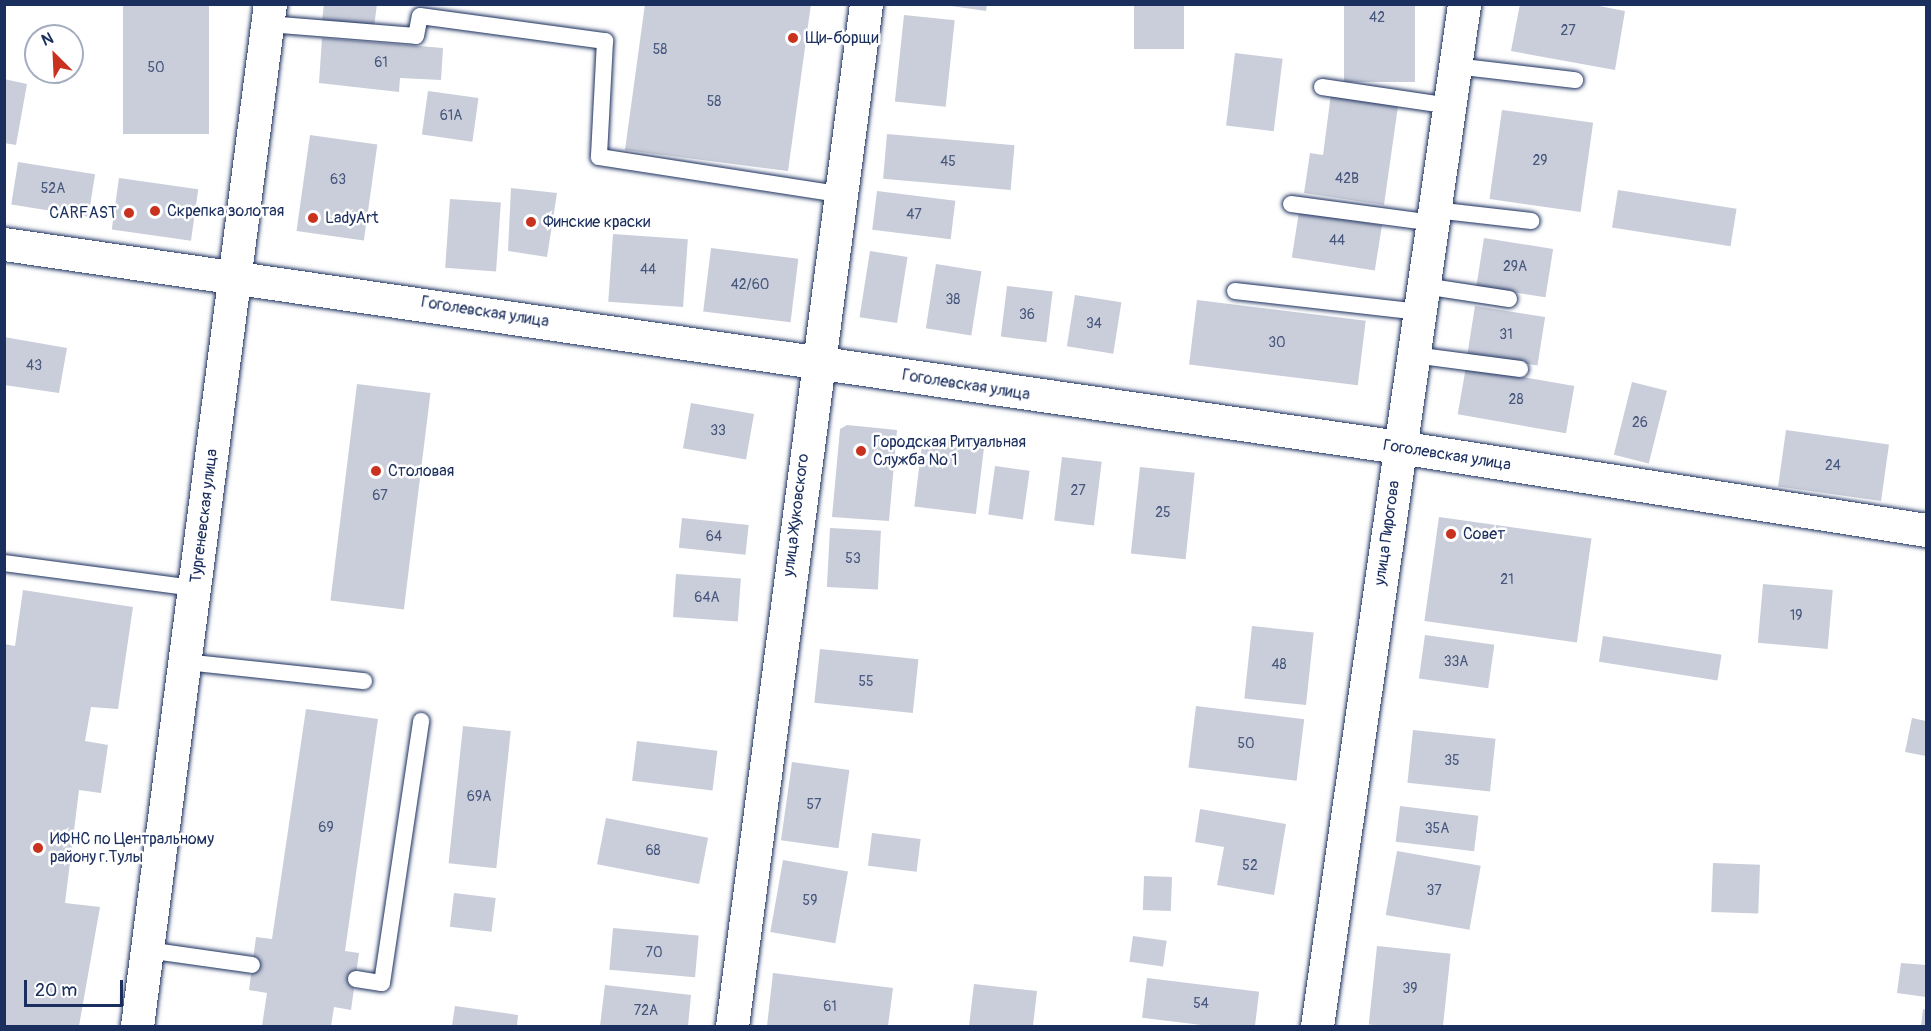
<!DOCTYPE html>
<html>
<head>
<meta charset="utf-8">
<style>
	body { margin:0 }
	#map { position:relative; width:1931px; height:1031px; overflow:hidden; background:#fff; font-family:Pangolin,sans-serif }
	div>[style] { position:absolute }
	.building>* { inset:0; background:#caceda; transform-origin:0 0 }
	.roads { filter:drop-shadow(0 0 2px #1b2f5e) drop-shadow(0 0 2px #1b2f5e) }
	.service>* { height:16px; margin:-8px; padding:0 8px; transform-origin:8px; border-radius:8px; background:#fff }
	.minor>* { height:33px; margin:-16.5px; padding:0 16.5px; transform-origin:16.5px; border-radius:16.5px; background:#fff }
	.dots>* { width:16px; height:16px; translate:-50% -50%; box-sizing:border-box; border:3px solid #fff; border-radius:50% }
	span { translate:-50% -50%; white-space:nowrap; text-align:center; line-height:1.15; -webkit-text-stroke:5px #fff; paint-order:stroke }
	.number-label { font-size:14px; color:#47577d }
	.number-label span { -webkit-text-stroke-width:0 }
	.poi-label { font-size:16px; color:#1b2f5e }
	.left { translate:0 -50%; text-align:left }
	.right { translate:-100% -50%; text-align:right }
	.street-label { font-size:16px; color:#1b2f5e }
	.frame { position:absolute; inset:0; border:6px solid #1b2f5e; pointer-events:none }
	.north { position:absolute; left:24px; top:24px; width:60px; height:60px; box-sizing:border-box; background:#fff; border:2px solid #a4acbf; border-radius:50%; rotate:336deg; font-size:16px; font-weight:700; line-height:24px; text-align:center; color:#1b2f5e }
	.north::after { content:''; display:block; margin:auto; width:21px; height:27px; background:#c8321e; clip-path:polygon(50% 0,100% 100%,50% 72%,0 100%) }
	.scale { position:absolute; left:24px; top:980px; width:99px; height:27px; box-sizing:border-box; border:3px solid #1b2f5e; border-top:0; padding-left:8px; font-size:18px; line-height:21px; white-space:nowrap; color:#1b2f5e; -webkit-text-stroke:4px #fff; paint-order:stroke }
</style>
</head>
<body>
<div id="map">
	<div class="building">
		<div style="left:123px;top:4px;width:86px;height:130px"></div>
		<div style="clip-path:polygon(324px 4px,377px 4px,374px 27px,322px 21px)"></div>
		<div style="clip-path:polygon(645px 4px,811px 4px,788px 171px,625px 150px)"></div>
		<div style="clip-path:polygon(937px 4px,987px 4px,986px 11px)"></div>
		<div style="left:1134px;top:4px;width:50px;height:45px"></div>
		<div style="left:1344px;top:4px;width:71px;height:78px"></div>
		<div style="clip-path:polygon(1520px 4px,1589px 4px,1625px 11px,1615px 70px,1511px 51px)"></div>
		<div style="left:904px;top:15px;width:51px;height:87px;rotate:6deg"></div>
		<div style="clip-path:polygon(322px 38px,443px 48px,441px 80px,400px 78px,399px 92px,319px 83px)"></div>
		<div style="left:1235px;top:53px;width:48px;height:73px;rotate:7deg"></div>
		<div style="clip-path:polygon(4px 79px,27px 84px,16px 145px,4px 143px)"></div>
		<div style="left:428px;top:91px;width:51px;height:44px;rotate:8deg"></div>
		<div style="clip-path:polygon(1331px 94px,1398px 106px,1384px 205px,1304px 193px,1310px 153px,1323px 155px)"></div>
		<div style="left:1502px;top:110px;width:92px;height:90px;rotate:8deg"></div>
		<div style="left:887px;top:134px;width:128px;height:45px;rotate:5deg"></div>
		<div style="left:310px;top:135px;width:68px;height:97px;rotate:8deg"></div>
		<div style="left:18px;top:162px;width:78px;height:43px;rotate:9deg"></div>
		<div style="left:119px;top:178px;width:80px;height:52px;rotate:8deg"></div>
		<div style="clip-path:polygon(511px 188px,557px 193px,547px 257px,508px 251px)"></div>
		<div style="left:1618px;top:190px;width:120px;height:38px;rotate:9deg"></div>
		<div style="left:877px;top:191px;width:79px;height:39px;rotate:7deg"></div>
		<div style="left:450px;top:199px;width:51px;height:69px;rotate:4deg"></div>
		<div style="left:1299px;top:212px;width:84px;height:46px;rotate:9deg"></div>
		<div style="left:613px;top:234px;width:75px;height:68px;rotate:4deg"></div>
		<div style="left:1484px;top:238px;width:70px;height:49px;rotate:9deg"></div>
		<div style="left:711px;top:248px;width:88px;height:64px;rotate:7deg"></div>
		<div style="left:870px;top:251px;width:38px;height:67px;rotate:9deg"></div>
		<div style="left:936px;top:264px;width:46px;height:65px;rotate:9deg"></div>
		<div style="left:1007px;top:286px;width:46px;height:51px;rotate:7deg"></div>
		<div style="left:1075px;top:295px;width:47px;height:52px;rotate:9deg"></div>
		<div style="left:1197px;top:300px;width:170px;height:65px;rotate:7deg"></div>
		<div style="left:1475px;top:306px;width:71px;height:49px;rotate:9deg"></div>
		<div style="clip-path:polygon(4px 337px,67px 348px,59px 393px,4px 385px)"></div>
		<div style="left:1466px;top:367px;width:110px;height:48px;rotate:10deg"></div>
		<div style="left:1632px;top:382px;width:36px;height:75px;rotate:14deg"></div>
		<div style="left:357px;top:384px;width:74px;height:218px;rotate:7deg"></div>
		<div style="left:691px;top:403px;width:64px;height:46px;rotate:10deg"></div>
		<div style="clip-path:polygon(847px 425px,897px 430px,889px 521px,832px 517px,840px 429px)"></div>
		<div style="left:1786px;top:430px;width:104px;height:57px;rotate:8deg"></div>
		<div style="left:923px;top:436px;width:62px;height:71px;rotate:7deg"></div>
		<div style="left:1062px;top:457px;width:40px;height:64px;rotate:7deg"></div>
		<div style="left:995px;top:466px;width:35px;height:49px;rotate:8deg"></div>
		<div style="left:1140px;top:467px;width:55px;height:87px;rotate:6deg"></div>
		<div style="left:1439px;top:517px;width:154px;height:105px;rotate:8deg"></div>
		<div style="left:682px;top:518px;width:67px;height:30px;rotate:6deg"></div>
		<div style="left:830px;top:528px;width:51px;height:59px;rotate:3deg"></div>
		<div style="left:676px;top:574px;width:65px;height:43px;rotate:4deg"></div>
		<div style="left:1763px;top:584px;width:70px;height:59px;rotate:5deg"></div>
		<div style="clip-path:polygon(23px 590px,133px 607px,118px 709px,91px 707px,85px 741px,108px 745px,101px 793px,79px 790px,65px 903px,100px 907px,79px 1026px,4px 1026px,4px 644px,15px 646px)"></div>
		<div style="left:1252px;top:626px;width:62px;height:73px;rotate:6deg"></div>
		<div style="left:1425px;top:635px;width:70px;height:44px;rotate:8deg"></div>
		<div style="left:1603px;top:636px;width:120px;height:26px;rotate:9deg"></div>
		<div style="left:820px;top:649px;width:99px;height:54px;rotate:6deg"></div>
		<div style="left:1196px;top:706px;width:109px;height:62px;rotate:7deg"></div>
		<div style="clip-path:polygon(306px 709px,378px 719px,345px 951px,359px 953px,351px 1010px,334px 1007px,331px 1026px,262px 1026px,267px 993px,249px 990px,256px 937px,272px 939px)"></div>
		<div style="clip-path:polygon(1912px 718px,1926px 721px,1926px 756px,1905px 752px)"></div>
		<div style="left:463px;top:726px;width:48px;height:138px;rotate:6deg"></div>
		<div style="left:1413px;top:730px;width:83px;height:53px;rotate:6deg"></div>
		<div style="left:637px;top:741px;width:81px;height:40px;rotate:7deg"></div>
		<div style="left:792px;top:762px;width:58px;height:79px;rotate:8deg"></div>
		<div style="left:1400px;top:806px;width:79px;height:36px;rotate:7deg"></div>
		<div style="clip-path:polygon(1200px 809px,1286px 824px,1274px 895px,1217px 885px,1224px 847px,1195px 842px)"></div>
		<div style="left:606px;top:818px;width:104px;height:47px;rotate:11deg"></div>
		<div style="left:872px;top:833px;width:49px;height:33px;rotate:7deg"></div>
		<div style="left:1397px;top:851px;width:85px;height:65px;rotate:10deg"></div>
		<div style="left:783px;top:860px;width:66px;height:73px;rotate:10deg"></div>
		<div style="left:1713px;top:863px;width:47px;height:49px;rotate:2deg"></div>
		<div style="left:1144px;top:876px;width:28px;height:34px;rotate:2deg"></div>
		<div style="left:454px;top:893px;width:42px;height:34px;rotate:7deg"></div>
		<div style="left:613px;top:928px;width:86px;height:42px;rotate:5deg"></div>
		<div style="left:1133px;top:936px;width:34px;height:26px;rotate:8deg"></div>
		<div style="left:1377px;top:946px;width:74px;height:79px;rotate:6deg"></div>
		<div style="clip-path:polygon(1901px 963px,1926px 965px,1926px 997px,1897px 993px)"></div>
		<div style="clip-path:polygon(773px 973px,893px 988px,888px 1026px,767px 1026px)"></div>
		<div style="left:1147px;top:978px;width:113px;height:40px;rotate:7deg"></div>
		<div style="clip-path:polygon(974px 984px,1037px 991px,1033px 1026px,969px 1026px)"></div>
		<div style="clip-path:polygon(605px 985px,691px 995px,688px 1026px,600px 1026px)"></div>
		<div style="clip-path:polygon(455px 1006px,518px 1015px,517px 1026px,452px 1026px)"></div>
		<div style="clip-path:polygon(1923px 1009px,1926px 1010px,1926px 1026px,1921px 1026px)"></div>
	</div>
	<div class="roads">
		<div class="service">
			<div style="left:268px;top:24px;width:148px;rotate:4.6deg"></div>
			<div style="left:416px;top:36px;width:20px;rotate:-79deg"></div>
			<div style="left:420px;top:16px;width:187px;rotate:7.7deg"></div>
			<div style="left:605px;top:41px;width:116px;rotate:93deg"></div>
			<div style="left:599px;top:157px;width:243px;rotate:8.8deg"></div>
			<div style="left:1455px;top:66px;width:121px;rotate:6.7deg"></div>
			<div style="left:1322px;top:87px;width:129px;rotate:8.4deg"></div>
			<div style="left:1291px;top:204px;width:143px;rotate:7.6deg"></div>
			<div style="left:1435px;top:210px;width:97px;rotate:6.5deg"></div>
			<div style="left:1424px;top:286px;width:86px;rotate:8.7deg"></div>
			<div style="left:1235px;top:291px;width:186px;rotate:6.5deg"></div>
			<div style="left:1414px;top:355px;width:107px;rotate:7.5deg"></div>
			<div style="left:4px;top:563px;width:192px;rotate:7.5deg"></div>
			<div style="left:185px;top:662px;width:180px;rotate:6.1deg"></div>
			<div style="left:147px;top:950px;width:106px;rotate:8.1deg"></div>
			<div style="left:356px;top:979px;width:26px;rotate:9deg"></div>
			<div style="left:382px;top:983px;width:265px;rotate:-81.5deg"></div>
		</div>
		<div class="minor">
			<div style="left:4px;top:244px;width:1410px;rotate:8.28deg"></div>
			<div style="left:1399px;top:447px;width:533px;rotate:8.95deg"></div>
			<div style="left:137px;top:1026px;width:1031px;rotate:-82.59deg"></div>
			<div style="left:732px;top:1026px;width:1031px;rotate:-82.53deg"></div>
			<div style="left:1317px;top:1026px;width:1033px;rotate:-81.81deg"></div>
		</div>
	</div>
	<div class="dots">
		<div style="left:793px;top:38px;background:#c8321e"></div>
		<div style="left:155px;top:211px;background:#c8321e"></div>
		<div style="left:129px;top:213px;background:#c8321e"></div>
		<div style="left:313px;top:218px;background:#c8321e"></div>
		<div style="left:531px;top:222px;background:#c8321e"></div>
		<div style="left:861px;top:451px;background:#c8321e"></div>
		<div style="left:376px;top:471px;background:#c8321e"></div>
		<div style="left:1451px;top:534px;background:#c8321e"></div>
		<div style="left:38px;top:848px;background:#c8321e"></div>
	</div>
	<div class="number-label">
		<span style="left:1377px;top:18px">42</span>
		<span style="left:1568px;top:31px">27</span>
		<span style="left:660px;top:50px">58</span>
		<span style="left:381px;top:63px">61</span>
		<span style="left:156px;top:68px">50</span>
		<span style="left:714px;top:102px">58</span>
		<span style="left:451px;top:116px">61А</span>
		<span style="left:1540px;top:161px">29</span>
		<span style="left:948px;top:162px">45</span>
		<span style="left:1347px;top:179px">42В</span>
		<span style="left:338px;top:180px">63</span>
		<span style="left:53px;top:189px">52А</span>
		<span style="left:914px;top:215px">47</span>
		<span style="left:1337px;top:241px">44</span>
		<span style="left:1515px;top:267px">29А</span>
		<span style="left:648px;top:270px">44</span>
		<span style="left:750px;top:285px">42/60</span>
		<span style="left:953px;top:300px">38</span>
		<span style="left:1027px;top:315px">36</span>
		<span style="left:1094px;top:324px">34</span>
		<span style="left:1506px;top:335px">31</span>
		<span style="left:1277px;top:343px">30</span>
		<span style="left:34px;top:366px">43</span>
		<span style="left:1516px;top:400px">28</span>
		<span style="left:1640px;top:423px">26</span>
		<span style="left:718px;top:431px">33</span>
		<span style="left:1833px;top:466px">24</span>
		<span style="left:1078px;top:491px">27</span>
		<span style="left:380px;top:496px">67</span>
		<span style="left:1163px;top:513px">25</span>
		<span style="left:714px;top:537px">64</span>
		<span style="left:853px;top:559px">53</span>
		<span style="left:1507px;top:580px">21</span>
		<span style="left:707px;top:598px">64А</span>
		<span style="left:1796px;top:616px">19</span>
		<span style="left:1456px;top:662px">33А</span>
		<span style="left:1279px;top:665px">48</span>
		<span style="left:866px;top:682px">55</span>
		<span style="left:1246px;top:744px">50</span>
		<span style="left:1452px;top:761px">35</span>
		<span style="left:479px;top:797px">69А</span>
		<span style="left:814px;top:805px">57</span>
		<span style="left:326px;top:828px">69</span>
		<span style="left:1437px;top:829px">35А</span>
		<span style="left:653px;top:851px">68</span>
		<span style="left:1250px;top:866px">52</span>
		<span style="left:1434px;top:891px">37</span>
		<span style="left:810px;top:901px">59</span>
		<span style="left:654px;top:953px">70</span>
		<span style="left:1410px;top:989px">39</span>
		<span style="left:1201px;top:1004px">54</span>
		<span style="left:830px;top:1007px">61</span>
		<span style="left:646px;top:1011px">72А</span>
	</div>
	<div class="poi-label">
		<span class="left" style="left:805px;top:38px">Щи-борщи</span>
		<span class="left" style="left:167px;top:211px">Скрепка золотая</span>
		<span class="right" style="left:117px;top:213px">CARFAST</span>
		<span class="left" style="left:325px;top:218px">LadyArt</span>
		<span class="left" style="left:543px;top:222px">Финские краски</span>
		<span class="left" style="left:873px;top:451px">Городская Ритуальная<br>Служба № 1</span>
		<span class="left" style="left:388px;top:471px">Столовая</span>
		<span class="left" style="left:1463px;top:534px">Совет</span>
		<span class="left" style="left:50px;top:848px">ИФНС по Центральному<br>району г.Тулы</span>
	</div>
	<div class="street-label">
		<span style="left:485px;top:312px;rotate:9deg">Гоголевская улица</span>
		<span style="left:966px;top:385px;rotate:9deg">Гоголевская улица</span>
		<span style="left:1447px;top:455px;rotate:9deg">Гоголевская улица</span>
		<span style="left:796px;top:515px;rotate:-83deg">улица Жуковского</span>
		<span style="left:204px;top:516px;rotate:-83deg">Тургеневская улица</span>
		<span style="left:1387px;top:533px;rotate:-82deg">улица Пирогова</span>
	</div>
	<div class="frame"></div>
	<div class="north">N</div>
	<div class="scale">20 m</div>
</div>
</body>
</html>
